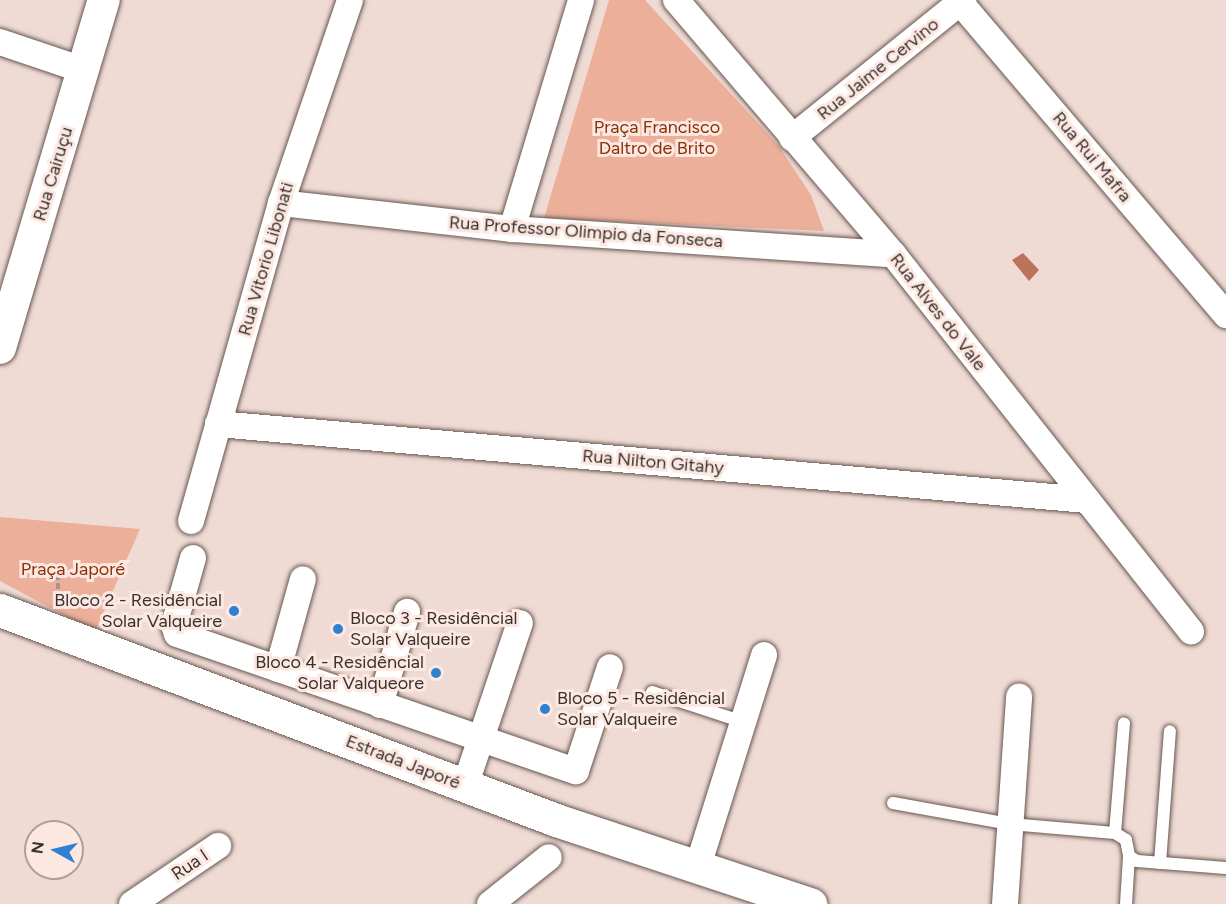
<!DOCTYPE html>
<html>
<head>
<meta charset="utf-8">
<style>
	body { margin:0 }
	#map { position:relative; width:1226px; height:904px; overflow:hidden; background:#efdbd4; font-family:Figtree,sans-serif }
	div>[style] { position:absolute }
	.green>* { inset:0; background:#ebaf9a }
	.water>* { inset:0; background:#bc7359 }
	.path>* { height:4px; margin-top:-2px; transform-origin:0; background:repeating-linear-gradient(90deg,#a49590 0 6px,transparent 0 9px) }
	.roads { filter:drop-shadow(0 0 2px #675650) drop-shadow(0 0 2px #675650) }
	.service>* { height:12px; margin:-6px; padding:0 6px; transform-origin:6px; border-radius:6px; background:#fff }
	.minor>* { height:26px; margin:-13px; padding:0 13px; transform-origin:13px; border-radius:13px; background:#fff }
	.tertiary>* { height:32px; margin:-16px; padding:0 16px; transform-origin:16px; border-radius:16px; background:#fff }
	.primary>* { height:33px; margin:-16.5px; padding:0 16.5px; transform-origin:16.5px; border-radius:16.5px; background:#fff }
	.dots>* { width:16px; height:16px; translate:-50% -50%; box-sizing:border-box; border:3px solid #fce8e1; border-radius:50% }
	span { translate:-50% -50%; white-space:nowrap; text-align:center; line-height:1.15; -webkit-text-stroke:6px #fce8e1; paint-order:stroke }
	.street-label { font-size:18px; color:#39312f }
	.park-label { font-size:18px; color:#8a3209 }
	.poi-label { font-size:18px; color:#39312f }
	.right { translate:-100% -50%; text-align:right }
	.left { translate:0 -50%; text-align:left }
	.north { position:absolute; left:24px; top:820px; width:60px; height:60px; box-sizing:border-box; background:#fce8e1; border:2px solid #ae9f9a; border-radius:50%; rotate:278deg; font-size:16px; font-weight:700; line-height:24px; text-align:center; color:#39312f }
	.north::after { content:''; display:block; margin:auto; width:21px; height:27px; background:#2e81d0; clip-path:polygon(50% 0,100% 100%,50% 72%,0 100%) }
</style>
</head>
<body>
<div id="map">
	<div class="green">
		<div style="clip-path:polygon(609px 0,645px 0,778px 145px,811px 195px,824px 231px,544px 218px)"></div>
		<div style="clip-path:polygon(0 517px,140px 529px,95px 632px,0 581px)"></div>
	</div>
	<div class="water">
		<div style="clip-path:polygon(1023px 253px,1039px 270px,1029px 281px,1012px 260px)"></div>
	</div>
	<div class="path">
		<div style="left:58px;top:565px;width:39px;rotate:90deg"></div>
	</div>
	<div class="roads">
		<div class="service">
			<div style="left:652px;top:692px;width:96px;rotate:18.2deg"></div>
			<div style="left:893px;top:803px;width:119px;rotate:10.2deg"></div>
			<div style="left:1010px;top:824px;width:105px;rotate:4.9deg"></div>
			<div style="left:1115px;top:833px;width:13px;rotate:32deg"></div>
			<div style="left:1126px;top:840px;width:16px;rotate:79deg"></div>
			<div style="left:1129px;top:856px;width:9px;rotate:32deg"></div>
			<div style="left:1137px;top:861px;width:89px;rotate:4.5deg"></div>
			<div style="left:1115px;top:833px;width:110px;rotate:-85.3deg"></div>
			<div style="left:1160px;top:863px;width:132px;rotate:-85.7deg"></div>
			<div style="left:1126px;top:904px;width:48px;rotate:-86.4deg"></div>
		</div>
		<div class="minor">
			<div style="left:676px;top:0;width:334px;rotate:49.5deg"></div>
			<div style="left:893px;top:254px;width:481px;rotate:51.7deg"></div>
			<div style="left:958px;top:0;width:414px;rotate:49.6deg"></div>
			<div style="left:0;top:42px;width:88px;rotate:18.6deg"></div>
			<div style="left:792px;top:138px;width:220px;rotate:-38.9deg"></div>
			<div style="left:281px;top:203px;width:232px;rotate:6.4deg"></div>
			<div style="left:512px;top:229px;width:382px;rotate:3.8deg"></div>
			<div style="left:512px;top:229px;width:239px;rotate:-73.2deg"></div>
			<div style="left:218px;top:424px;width:872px;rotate:5deg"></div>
			<div style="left:191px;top:521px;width:330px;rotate:-74.2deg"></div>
			<div style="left:281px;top:203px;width:214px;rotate:-71.2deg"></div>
			<div style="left:193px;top:558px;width:70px;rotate:105.8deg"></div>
			<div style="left:174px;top:625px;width:9px;rotate:72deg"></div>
			<div style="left:177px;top:634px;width:422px;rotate:19deg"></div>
			<div style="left:576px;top:771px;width:109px;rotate:-71.9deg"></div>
			<div style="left:278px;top:669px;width:93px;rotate:-74.5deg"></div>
			<div style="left:380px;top:705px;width:97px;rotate:-73.8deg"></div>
			<div style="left:465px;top:786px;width:172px;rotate:-71.4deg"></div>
			<div style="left:698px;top:866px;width:221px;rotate:-72.6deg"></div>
			<div style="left:132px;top:904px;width:104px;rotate:-34deg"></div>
			<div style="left:490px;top:904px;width:75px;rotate:-38.5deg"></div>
			<div style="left:1005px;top:904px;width:208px;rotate:-86.1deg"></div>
		</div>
		<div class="tertiary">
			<div style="left:0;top:348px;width:363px;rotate:-73.4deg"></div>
		</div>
		<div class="primary">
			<div style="left:0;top:610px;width:594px;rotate:20.69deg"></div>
			<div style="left:556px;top:820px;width:268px;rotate:18.3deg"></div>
		</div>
	</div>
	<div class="dots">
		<div style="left:234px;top:611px;background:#2e81d0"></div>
		<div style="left:338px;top:629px;background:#2e81d0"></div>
		<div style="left:436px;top:673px;background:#2e81d0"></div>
		<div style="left:545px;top:709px;background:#2e81d0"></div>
	</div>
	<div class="street-label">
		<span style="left:878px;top:69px;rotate:-39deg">Rua Jaime Cervino</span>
		<span style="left:1092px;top:157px;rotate:50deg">Rua Rui Mafra</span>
		<span style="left:53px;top:174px;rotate:-73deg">Rua Cairuçu</span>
		<span style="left:586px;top:232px;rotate:4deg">Rua Professor Olimpio da Fonseca</span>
		<span style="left:266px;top:259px;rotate:-74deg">Rua Vitorio Libonati</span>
		<span style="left:938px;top:312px;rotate:52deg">Rua Alves do Vale</span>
		<span style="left:653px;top:462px;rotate:5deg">Rua Nilton Gitahy</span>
		<span style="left:403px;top:762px;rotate:21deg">Estrada Japoré</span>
		<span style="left:190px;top:865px;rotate:-34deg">Rua I</span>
	</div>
	<div class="park-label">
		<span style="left:657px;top:138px">Praça Francisco<br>Daltro de Brito</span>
		<span style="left:73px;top:569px">Praça Japoré</span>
	</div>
	<div class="poi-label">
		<span class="right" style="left:222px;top:611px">Bloco 2 - Residêncial<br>Solar Valqueire</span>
		<span class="left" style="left:350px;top:629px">Bloco 3 - Residêncial<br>Solar Valqueire</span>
		<span class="right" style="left:424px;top:673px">Bloco 4 - Residêncial<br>Solar Valqueore</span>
		<span class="left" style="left:557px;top:709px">Bloco 5 - Residêncial<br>Solar Valqueire</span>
	</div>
	<div class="north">N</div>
</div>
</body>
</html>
